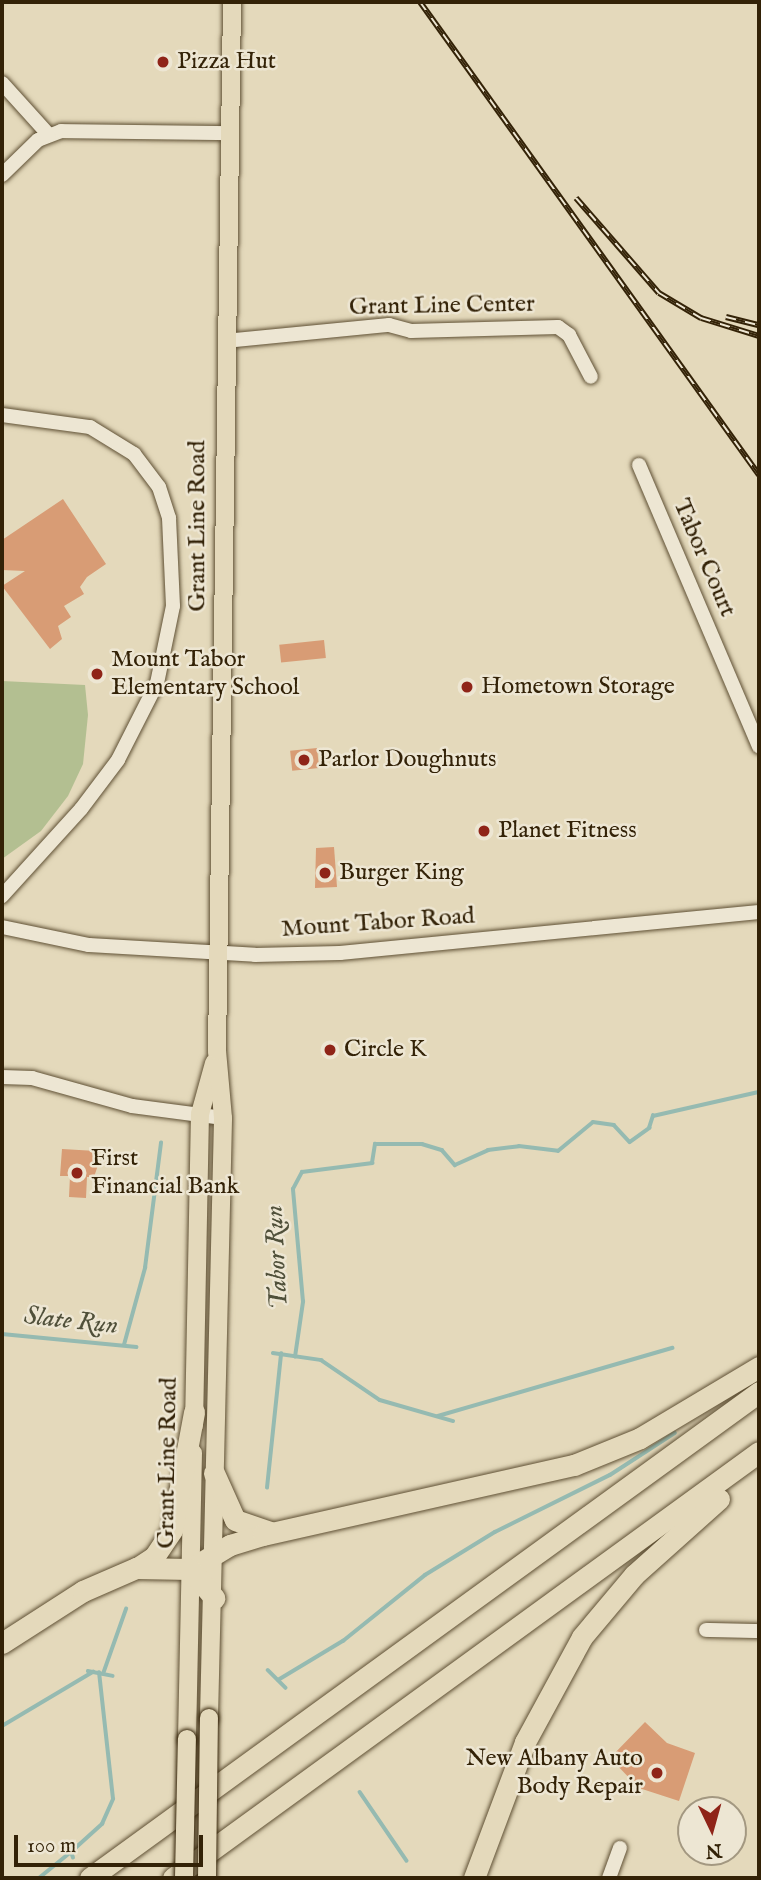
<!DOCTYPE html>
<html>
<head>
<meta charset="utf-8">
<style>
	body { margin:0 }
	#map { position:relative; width:761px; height:1880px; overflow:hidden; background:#e4d9bb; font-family:"IM FELL English",serif }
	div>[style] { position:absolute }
	.green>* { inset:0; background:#b3bf91 }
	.stream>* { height:3.5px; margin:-1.75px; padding:0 1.75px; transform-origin:1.75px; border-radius:1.75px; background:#95bab1 }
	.building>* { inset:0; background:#d89c75; transform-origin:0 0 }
	.roads { filter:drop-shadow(0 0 2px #5f5034) drop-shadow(0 0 2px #5f5034) }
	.minor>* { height:14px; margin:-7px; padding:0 7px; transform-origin:7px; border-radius:7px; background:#ede6d3 }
	.major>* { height:18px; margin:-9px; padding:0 9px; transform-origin:9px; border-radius:9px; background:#e4d9bb }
	.highway>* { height:21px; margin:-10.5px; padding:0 10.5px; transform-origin:10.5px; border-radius:10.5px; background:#e4d9bb }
	.rail>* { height:6px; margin-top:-3px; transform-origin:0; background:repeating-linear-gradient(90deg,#ede6d3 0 10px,#332207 0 20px); box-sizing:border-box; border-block:2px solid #332207 }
	.bridges { filter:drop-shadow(0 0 2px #332207) drop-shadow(0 0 2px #332207) }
	.major-bridge>* { height:18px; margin:-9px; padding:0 9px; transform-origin:9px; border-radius:9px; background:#e4d9bb }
	.dots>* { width:19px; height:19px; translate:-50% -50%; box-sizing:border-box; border:4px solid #ede6d3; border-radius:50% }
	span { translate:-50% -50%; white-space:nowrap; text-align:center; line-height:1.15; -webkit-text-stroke:5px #ede6d3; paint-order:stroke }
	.poi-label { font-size:24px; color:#332207 }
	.left { translate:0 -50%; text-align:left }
	.right { translate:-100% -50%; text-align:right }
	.street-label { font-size:24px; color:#332207 }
	.water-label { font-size:26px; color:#50503a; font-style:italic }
	.frame { position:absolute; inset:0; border:4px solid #332207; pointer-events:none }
	.north { position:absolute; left:677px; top:1796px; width:70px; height:70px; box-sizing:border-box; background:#ede6d3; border:2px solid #a39881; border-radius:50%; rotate:175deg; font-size:19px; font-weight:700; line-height:28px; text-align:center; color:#332207 }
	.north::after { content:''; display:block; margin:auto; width:24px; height:32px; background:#8f2418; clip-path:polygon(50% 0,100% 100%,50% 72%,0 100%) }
	.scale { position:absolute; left:14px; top:1835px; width:189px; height:32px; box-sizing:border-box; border:4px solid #332207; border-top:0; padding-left:9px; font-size:21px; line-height:24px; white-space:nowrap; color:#332207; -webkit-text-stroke:5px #ede6d3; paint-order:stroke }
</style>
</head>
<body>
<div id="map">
	<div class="green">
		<div style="clip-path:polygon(2px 681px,85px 685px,88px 715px,83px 764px,68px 796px,41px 831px,2px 859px)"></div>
	</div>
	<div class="stream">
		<div style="left:2px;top:1334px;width:135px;rotate:5.5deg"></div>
		<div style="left:124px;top:1345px;width:80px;rotate:-74.7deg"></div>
		<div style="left:145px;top:1268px;width:126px;rotate:-82.7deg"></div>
		<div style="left:273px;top:1353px;width:49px;rotate:8.3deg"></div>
		<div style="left:321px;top:1360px;width:71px;rotate:34.1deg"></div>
		<div style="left:380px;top:1400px;width:76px;rotate:16deg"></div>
		<div style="left:295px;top:1357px;width:56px;rotate:-81.7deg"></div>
		<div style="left:303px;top:1302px;width:113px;rotate:-95.1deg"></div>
		<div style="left:293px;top:1189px;width:19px;rotate:-62deg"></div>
		<div style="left:302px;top:1172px;width:71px;rotate:-7.3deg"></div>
		<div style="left:372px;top:1163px;width:19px;rotate:-81deg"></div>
		<div style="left:375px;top:1144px;width:47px"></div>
		<div style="left:422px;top:1144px;width:21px;rotate:17deg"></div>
		<div style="left:442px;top:1150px;width:20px;rotate:49deg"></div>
		<div style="left:455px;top:1165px;width:36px;rotate:-24deg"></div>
		<div style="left:488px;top:1150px;width:31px;rotate:-7deg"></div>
		<div style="left:519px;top:1146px;width:39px;rotate:7deg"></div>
		<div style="left:558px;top:1151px;width:45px;rotate:-39.6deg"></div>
		<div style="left:593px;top:1122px;width:21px;rotate:8deg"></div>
		<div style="left:614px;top:1125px;width:23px;rotate:47deg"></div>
		<div style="left:630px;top:1142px;width:24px;rotate:-36deg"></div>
		<div style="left:649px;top:1128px;width:13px;rotate:-72deg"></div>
		<div style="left:653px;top:1116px;width:109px;rotate:-12.8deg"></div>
		<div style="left:438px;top:1416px;width:244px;rotate:-16.2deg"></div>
		<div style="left:267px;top:1488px;width:135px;rotate:-84deg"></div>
		<div style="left:268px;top:1670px;width:25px;rotate:45deg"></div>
		<div style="left:88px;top:1671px;width:25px;rotate:11deg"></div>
		<div style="left:103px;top:1674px;width:69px;rotate:-70.5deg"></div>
		<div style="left:278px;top:1680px;width:76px;rotate:-31deg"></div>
		<div style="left:343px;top:1641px;width:105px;rotate:-38.8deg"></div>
		<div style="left:425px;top:1575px;width:82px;rotate:-31.6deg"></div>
		<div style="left:495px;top:1532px;width:128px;rotate:-26.4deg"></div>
		<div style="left:610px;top:1475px;width:77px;rotate:-32.9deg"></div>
		<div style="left:2px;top:1726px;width:106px;rotate:-30.7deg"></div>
		<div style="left:360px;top:1792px;width:83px;rotate:55.7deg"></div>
		<div style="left:73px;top:1858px;width:6px;rotate:-108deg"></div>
		<div style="left:71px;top:1852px;width:42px;rotate:-42.1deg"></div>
		<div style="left:102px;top:1824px;width:27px;rotate:-66deg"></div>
		<div style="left:113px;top:1799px;width:127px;rotate:-96.3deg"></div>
		<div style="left:39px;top:1878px;width:41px;rotate:-39.1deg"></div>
	</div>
	<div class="building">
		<div style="clip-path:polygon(63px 499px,106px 564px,87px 577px,80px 587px,84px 594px,64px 606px,71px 617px,58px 626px,62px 639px,50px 649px,2px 586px,25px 571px,2px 570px,2px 540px)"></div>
		<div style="left:324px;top:640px;width:18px;height:45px;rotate:84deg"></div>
		<div style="left:317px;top:748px;width:20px;height:27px;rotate:84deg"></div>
		<div style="clip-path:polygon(334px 847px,337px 887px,315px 888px,316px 848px)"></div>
		<div style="clip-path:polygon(62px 1149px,96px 1151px,100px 1159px,94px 1177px,87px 1177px,86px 1198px,69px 1197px,70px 1176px,60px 1176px)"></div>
		<div style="clip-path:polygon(645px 1722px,667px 1743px,695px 1753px,679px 1801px,639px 1788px,610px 1758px)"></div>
	</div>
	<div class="roads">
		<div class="minor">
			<div style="left:2px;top:83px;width:70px;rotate:47.9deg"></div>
			<div style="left:2px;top:175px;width:50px;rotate:-44.2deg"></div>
			<div style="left:38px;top:140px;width:25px;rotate:-21deg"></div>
			<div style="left:61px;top:131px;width:168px;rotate:0.7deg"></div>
			<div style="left:225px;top:341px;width:165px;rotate:-5.6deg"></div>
			<div style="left:389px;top:325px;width:23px;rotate:15deg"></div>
			<div style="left:411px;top:331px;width:147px;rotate:-1.6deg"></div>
			<div style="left:558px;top:327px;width:14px;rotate:36deg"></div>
			<div style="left:569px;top:335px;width:47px;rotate:62.4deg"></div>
			<div style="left:2px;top:415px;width:89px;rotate:7.8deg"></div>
			<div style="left:90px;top:427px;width:52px;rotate:31.5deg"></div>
			<div style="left:134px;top:454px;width:41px;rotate:52.9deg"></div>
			<div style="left:159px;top:487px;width:33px;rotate:72deg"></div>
			<div style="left:169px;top:518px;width:88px;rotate:87.4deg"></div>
			<div style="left:173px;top:606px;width:79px;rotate:101.7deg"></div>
			<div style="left:157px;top:683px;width:86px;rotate:116.9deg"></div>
			<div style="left:118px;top:760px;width:61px;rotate:127.1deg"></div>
			<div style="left:81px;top:809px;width:118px;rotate:132.2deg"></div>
			<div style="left:639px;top:465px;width:306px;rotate:66.9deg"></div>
			<div style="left:2px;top:927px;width:89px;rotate:11.7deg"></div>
			<div style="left:89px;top:945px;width:166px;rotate:3.4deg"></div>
			<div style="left:255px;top:955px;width:85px;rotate:-1.3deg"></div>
			<div style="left:340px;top:953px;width:421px;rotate:-5.6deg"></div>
			<div style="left:2px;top:1077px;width:30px;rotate:2deg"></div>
			<div style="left:32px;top:1078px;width:104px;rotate:15.6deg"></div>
			<div style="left:132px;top:1106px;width:92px;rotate:7.5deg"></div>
			<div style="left:706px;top:1630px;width:53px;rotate:1.1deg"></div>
			<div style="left:609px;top:1878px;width:32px;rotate:-70deg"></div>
		</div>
		<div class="major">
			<div style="left:194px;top:1425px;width:311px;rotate:-88.9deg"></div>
			<div style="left:200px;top:1114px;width:53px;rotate:-74.6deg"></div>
			<div style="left:209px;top:1718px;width:600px;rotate:-88.66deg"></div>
			<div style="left:223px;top:1118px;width:67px;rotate:-95.1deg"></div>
			<div style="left:217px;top:1051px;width:1049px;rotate:-89.18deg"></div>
			<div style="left:187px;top:1739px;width:286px;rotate:-88.8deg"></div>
		</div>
		<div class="highway">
			<div style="left:214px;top:1473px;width:51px;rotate:65.9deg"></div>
			<div style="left:235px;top:1520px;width:37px;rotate:19deg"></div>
			<div style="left:137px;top:1568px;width:20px;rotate:-33deg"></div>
			<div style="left:154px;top:1557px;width:32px;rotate:-56deg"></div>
			<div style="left:172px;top:1530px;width:120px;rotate:-79.4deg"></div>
			<div style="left:190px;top:1569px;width:47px;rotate:-31deg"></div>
			<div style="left:230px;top:1545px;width:34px;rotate:-17deg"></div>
			<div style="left:263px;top:1535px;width:319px;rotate:-12.7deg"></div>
			<div style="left:574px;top:1465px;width:71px;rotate:-22.2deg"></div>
			<div style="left:640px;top:1438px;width:139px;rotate:-30.8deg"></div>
			<div style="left:2px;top:1643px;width:96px;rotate:-32.7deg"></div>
			<div style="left:83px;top:1591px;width:58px;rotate:-23.5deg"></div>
			<div style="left:136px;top:1568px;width:54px;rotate:1.1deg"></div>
			<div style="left:190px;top:1569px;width:38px;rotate:50deg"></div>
			<div style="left:90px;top:1878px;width:827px;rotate:-36deg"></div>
			<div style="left:173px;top:1878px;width:724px;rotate:-36.02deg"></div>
			<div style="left:474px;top:1878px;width:145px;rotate:-69.4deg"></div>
			<div style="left:525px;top:1742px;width:119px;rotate:-61.5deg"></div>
			<div style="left:582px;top:1637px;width:81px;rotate:-50deg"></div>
			<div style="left:634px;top:1575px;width:114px;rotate:-41.8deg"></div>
		</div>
	</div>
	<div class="rail">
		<div style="left:420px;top:2px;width:582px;rotate:54.37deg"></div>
		<div style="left:576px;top:198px;width:126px;rotate:48.9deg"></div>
		<div style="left:659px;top:293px;width:49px;rotate:30.8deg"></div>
		<div style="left:701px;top:318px;width:61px;rotate:17.2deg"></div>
		<div style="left:726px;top:317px;width:34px;rotate:14deg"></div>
	</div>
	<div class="bridges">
		<div class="major-bridge">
			<div style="left:184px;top:1878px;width:139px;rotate:-88.8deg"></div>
			<div style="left:207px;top:1878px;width:160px;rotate:-89.3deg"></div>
		</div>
	</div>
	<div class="dots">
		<div style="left:163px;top:62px;background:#8f2418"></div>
		<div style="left:97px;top:674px;background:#8f2418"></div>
		<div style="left:467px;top:687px;background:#8f2418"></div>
		<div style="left:304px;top:760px;background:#8f2418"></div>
		<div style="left:484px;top:831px;background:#8f2418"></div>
		<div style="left:325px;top:873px;background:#8f2418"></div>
		<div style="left:330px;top:1050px;background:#8f2418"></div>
		<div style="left:77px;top:1173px;background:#8f2418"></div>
		<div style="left:657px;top:1773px;background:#8f2418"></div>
	</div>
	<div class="poi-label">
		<span class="left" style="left:177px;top:62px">Pizza Hut</span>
		<span class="left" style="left:111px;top:674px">Mount Tabor<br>Elementary School</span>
		<span class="left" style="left:481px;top:687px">Hometown Storage</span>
		<span class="left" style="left:318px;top:760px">Parlor Doughnuts</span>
		<span class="left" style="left:498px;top:831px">Planet Fitness</span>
		<span class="left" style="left:339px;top:873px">Burger King</span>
		<span class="left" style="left:344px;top:1050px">Circle K</span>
		<span class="left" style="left:91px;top:1173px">First<br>Financial Bank</span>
		<span class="right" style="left:643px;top:1773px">New Albany Auto<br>Body Repair</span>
	</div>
	<div class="street-label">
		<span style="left:442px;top:306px;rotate:-1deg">Grant Line Center</span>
		<span style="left:198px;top:526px;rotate:-90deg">Grant Line Road</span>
		<span style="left:704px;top:558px;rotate:67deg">Tabor Court</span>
		<span style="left:378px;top:923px;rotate:-4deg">Mount Tabor Road</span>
		<span style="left:168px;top:1463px;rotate:-89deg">Grant Line Road</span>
	</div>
	<div class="water-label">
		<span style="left:277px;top:1257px;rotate:-93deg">Tabor Run</span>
		<span style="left:71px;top:1321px;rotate:6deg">Slate Run</span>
	</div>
	<div class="frame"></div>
	<div class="north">N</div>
	<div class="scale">100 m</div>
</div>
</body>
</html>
